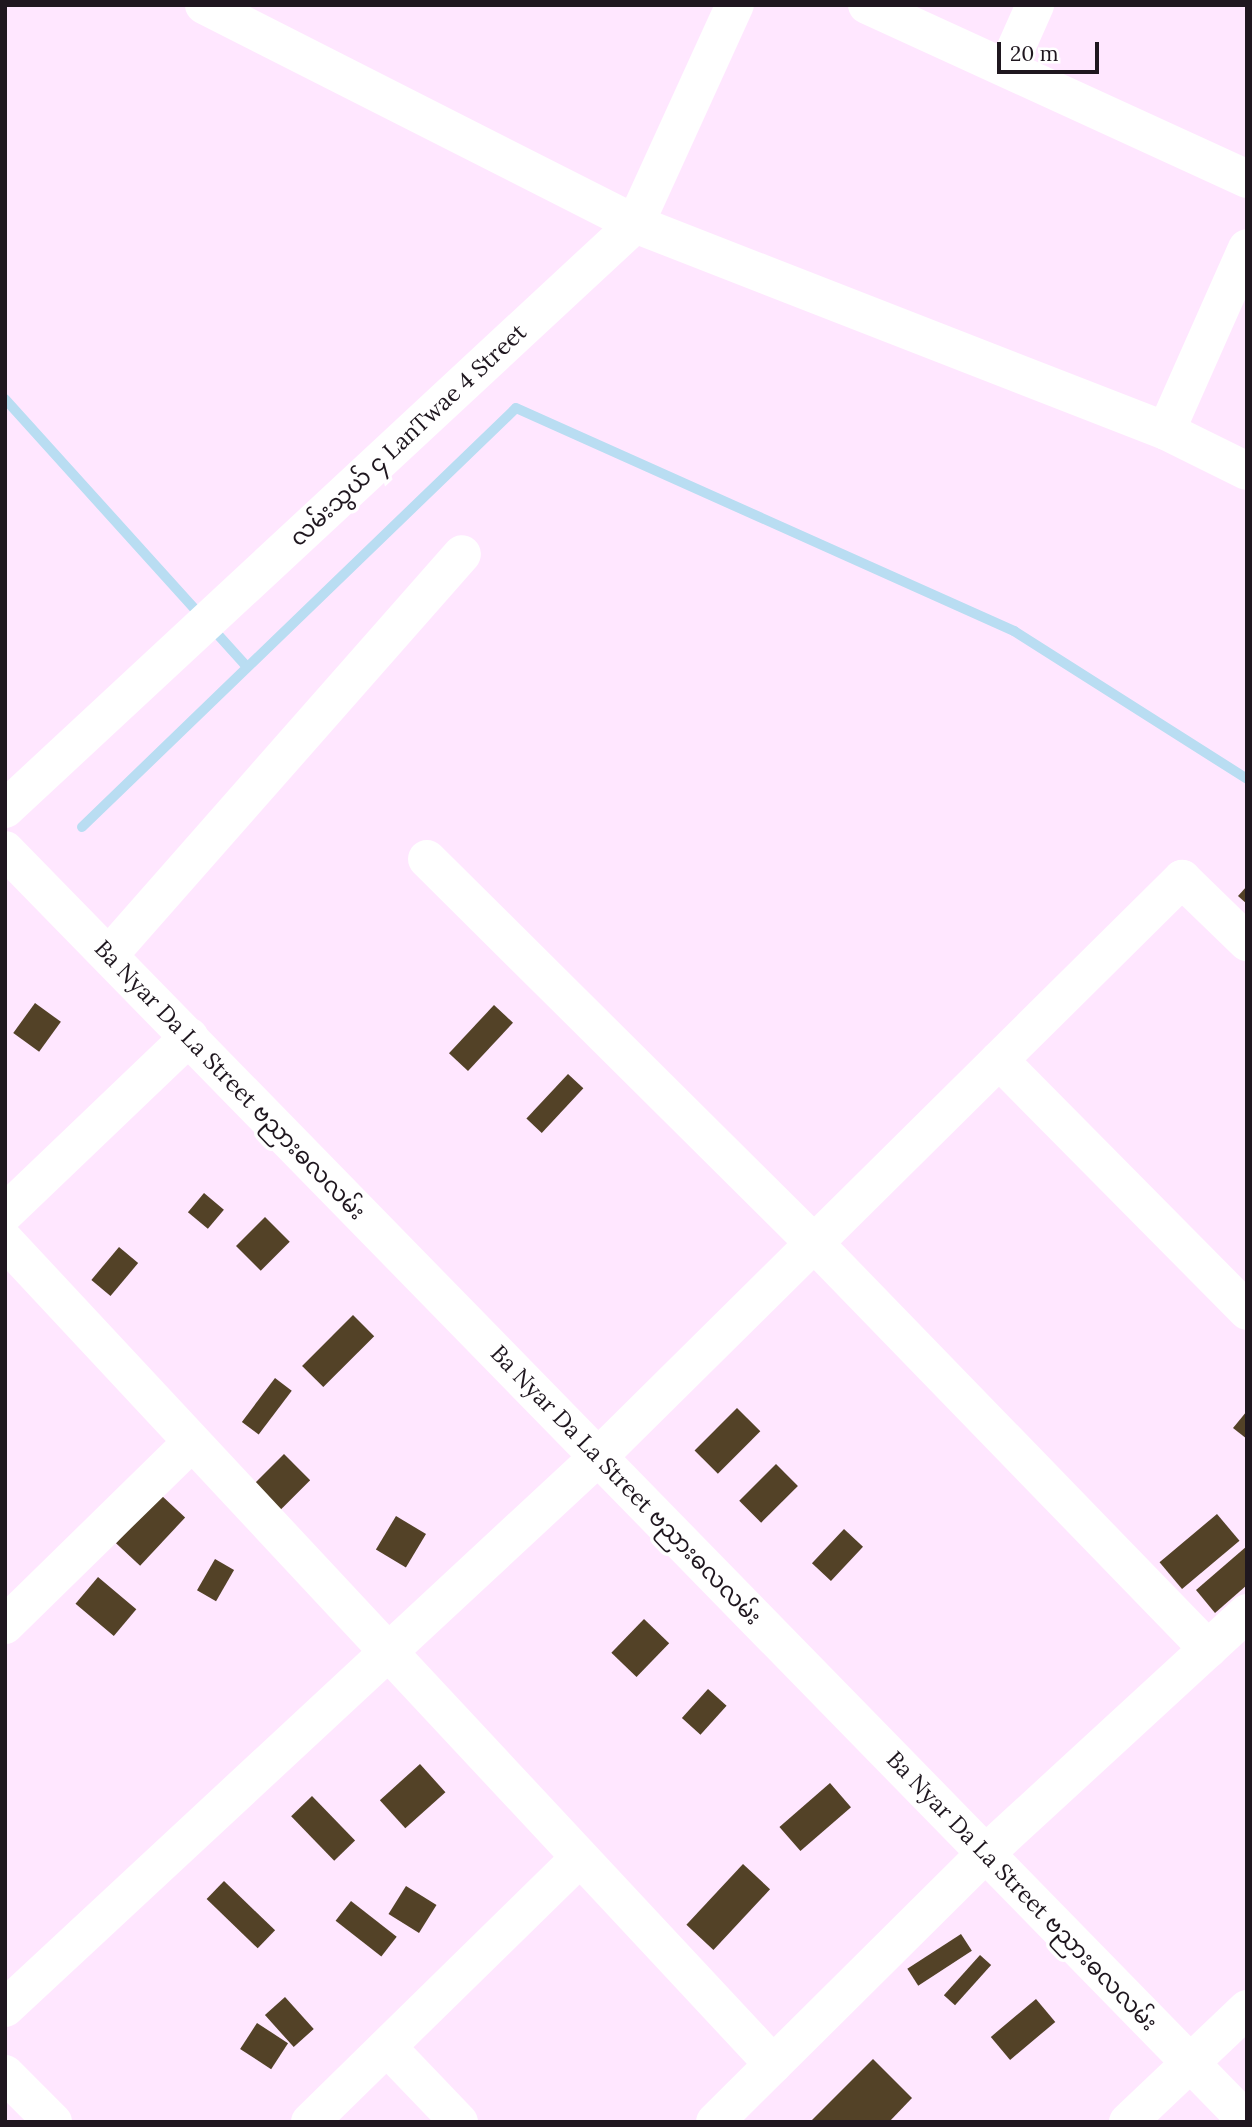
<!DOCTYPE html>
<html>
<head>
<meta charset="utf-8">
<style>
	body { margin:0 }
	#map { position:relative; width:1252px; height:2127px; overflow:hidden; background:#ffe7ff; font-family:Lora,"Noto Sans Myanmar",serif }
	div>[style] { position:absolute }
	.stream>* { height:10px; margin:-5px; padding:0 5px; transform-origin:5px; border-radius:5px; background:#b9ddf2 }
	.building>* { inset:0; background:#534227; transform-origin:0 0 }
	.minor>* { height:38px; margin:-19px; padding:0 19px; transform-origin:19px; border-radius:19px; background:#fff }
	span { translate:-50% -50%; white-space:nowrap; text-align:center; line-height:1.15; -webkit-text-stroke:7px #fff; paint-order:stroke }
	.street-label { font-size:23px; color:#1f171f }
	.frame { position:absolute; inset:0; border:7px solid #1f171f; pointer-events:none }
	.scale { position:absolute; left:997px; top:42px; width:102px; height:32px; box-sizing:border-box; border:4px solid #1f171f; border-top:0; padding-left:9px; font-size:21px; line-height:24px; white-space:nowrap; color:#1f171f; -webkit-text-stroke:5px #fff; paint-order:stroke }
</style>
</head>
<body>
<div id="map">
	<div class="stream">
		<div style="left:5px;top:399px;width:360px;rotate:47.9deg"></div>
		<div style="left:82px;top:827px;width:603px;rotate:-43.99deg"></div>
		<div style="left:516px;top:408px;width:546px;rotate:24.12deg"></div>
		<div style="left:1014px;top:631px;width:276px;rotate:32.4deg"></div>
	</div>
	<div class="building">
		<div style="clip-path:polygon(1247px 886px,1247px 904px,1238px 896px)"></div>
		<div style="left:35px;top:1003px;width:32px;height:37px;rotate:36deg"></div>
		<div style="left:494px;top:1005px;width:26px;height:66px;rotate:43deg"></div>
		<div style="left:568px;top:1074px;width:21px;height:61px;rotate:43deg"></div>
		<div style="left:204px;top:1193px;width:26px;height:25px;rotate:40deg"></div>
		<div style="left:265px;top:1217px;width:35px;height:41px;rotate:45deg"></div>
		<div style="left:119px;top:1247px;width:25px;height:43px;rotate:40deg"></div>
		<div style="left:353px;top:1315px;width:30px;height:72px;rotate:45deg"></div>
		<div style="left:275px;top:1378px;width:21px;height:55px;rotate:37deg"></div>
		<div style="left:737px;top:1408px;width:33px;height:60px;rotate:45deg"></div>
		<div style="clip-path:polygon(1247px 1411px,1247px 1439px,1233px 1428px)"></div>
		<div style="left:284px;top:1454px;width:37px;height:45px;rotate:45deg"></div>
		<div style="left:776px;top:1464px;width:31px;height:52px;rotate:45deg"></div>
		<div style="left:161px;top:1495px;width:33px;height:66px;rotate:43deg"></div>
		<div style="left:1217px;top:1514px;width:35px;height:75px;rotate:50deg"></div>
		<div style="left:396px;top:1516px;width:35px;height:39px;rotate:31deg"></div>
		<div style="left:844px;top:1529px;width:26px;height:47px;rotate:43deg"></div>
		<div style="clip-path:polygon(1247px 1546px,1247px 1585px,1215px 1613px,1196px 1590px)"></div>
		<div style="left:215px;top:1559px;width:22px;height:36px;rotate:30deg"></div>
		<div style="left:98px;top:1577px;width:50px;height:35px;rotate:40deg"></div>
		<div style="left:644px;top:1619px;width:35px;height:47px;rotate:44deg"></div>
		<div style="left:708px;top:1689px;width:25px;height:39px;rotate:42deg"></div>
		<div style="left:420px;top:1764px;width:38px;height:54px;rotate:48deg"></div>
		<div style="left:830px;top:1783px;width:32px;height:67px;rotate:49deg"></div>
		<div style="left:312px;top:1796px;width:62px;height:29px;rotate:46deg"></div>
		<div style="left:743px;top:1864px;width:37px;height:83px;rotate:43deg"></div>
		<div style="left:224px;top:1881px;width:71px;height:25px;rotate:44deg"></div>
		<div style="left:406px;top:1886px;width:36px;height:33px;rotate:32deg"></div>
		<div style="left:351px;top:1901px;width:58px;height:25px;rotate:38deg"></div>
		<div style="left:961px;top:1934px;width:20px;height:64px;rotate:57deg"></div>
		<div style="left:980px;top:1955px;width:15px;height:54px;rotate:42deg"></div>
		<div style="left:285px;top:1997px;width:43px;height:27px;rotate:48deg"></div>
		<div style="left:1036px;top:1999px;width:30px;height:59px;rotate:50deg"></div>
		<div style="left:257px;top:2023px;width:37px;height:31px;rotate:33deg"></div>
		<div style="clip-path:polygon(873px 2059px,912px 2098px,889px 2122px,810px 2122px)"></div>
	</div>
	<div class="minor">
		<div style="left:204px;top:5px;width:483px;rotate:26.9deg"></div>
		<div style="left:635px;top:224px;width:570px;rotate:21.3deg"></div>
		<div style="left:1166px;top:431px;width:90px;rotate:26.3deg"></div>
		<div style="left:867px;top:5px;width:418px;rotate:24.6deg"></div>
		<div style="left:1008px;top:66px;width:67px;rotate:-66.1deg"></div>
		<div style="left:1166px;top:431px;width:200px;rotate:-66.1deg"></div>
		<div style="left:5px;top:809px;width:860px;rotate:-42.88deg"></div>
		<div style="left:635px;top:224px;width:241px;rotate:-65.5deg"></div>
		<div style="left:5px;top:850px;width:1777px;rotate:45.66deg"></div>
		<div style="left:427px;top:859px;width:545px;rotate:44.78deg"></div>
		<div style="left:814px;top:1243px;width:566px;rotate:45.86deg"></div>
		<div style="left:109px;top:955px;width:534px;rotate:-48.64deg"></div>
		<div style="left:999px;top:1060px;width:353px;rotate:45.3deg"></div>
		<div style="left:5px;top:1213px;width:255px;rotate:-43.7deg"></div>
		<div style="left:5px;top:1241px;width:1126px;rotate:46.98deg"></div>
		<div style="left:5px;top:1625px;width:260px;rotate:-44.4deg"></div>
		<div style="left:5px;top:2008px;width:809px;rotate:-42.9deg"></div>
		<div style="left:598px;top:1457px;width:822px;rotate:-44.7deg"></div>
		<div style="left:1182px;top:879px;width:91px;rotate:44.1deg"></div>
		<div style="left:387px;top:2047px;width:104px;rotate:46.2deg"></div>
		<div style="left:5px;top:2074px;width:68px;rotate:45deg"></div>
		<div style="left:310px;top:2122px;width:376px;rotate:-44.4deg"></div>
		<div style="left:715px;top:2122px;width:380px;rotate:-44.8deg"></div>
		<div style="left:985px;top:1854px;width:356px;rotate:-42.6deg"></div>
		<div style="left:1128px;top:2122px;width:164px;rotate:-43.5deg"></div>
	</div>
	<div class="street-label">
		<span style="left:408px;top:435px;rotate:-43deg">လမ်းသွယ် ၄ LanTwae 4 Street</span>
		<span style="left:230px;top:1080px;rotate:46deg">Ba Nyar Da La Street ဗညားဓလလမ်း</span>
		<span style="left:626px;top:1485px;rotate:46deg">Ba Nyar Da La Street ဗညားဓလလမ်း</span>
		<span style="left:1022px;top:1891px;rotate:46deg">Ba Nyar Da La Street ဗညားဓလလမ်း</span>
	</div>
	<div class="frame"></div>
	<div class="scale">20 m</div>
</div>
</body>
</html>
